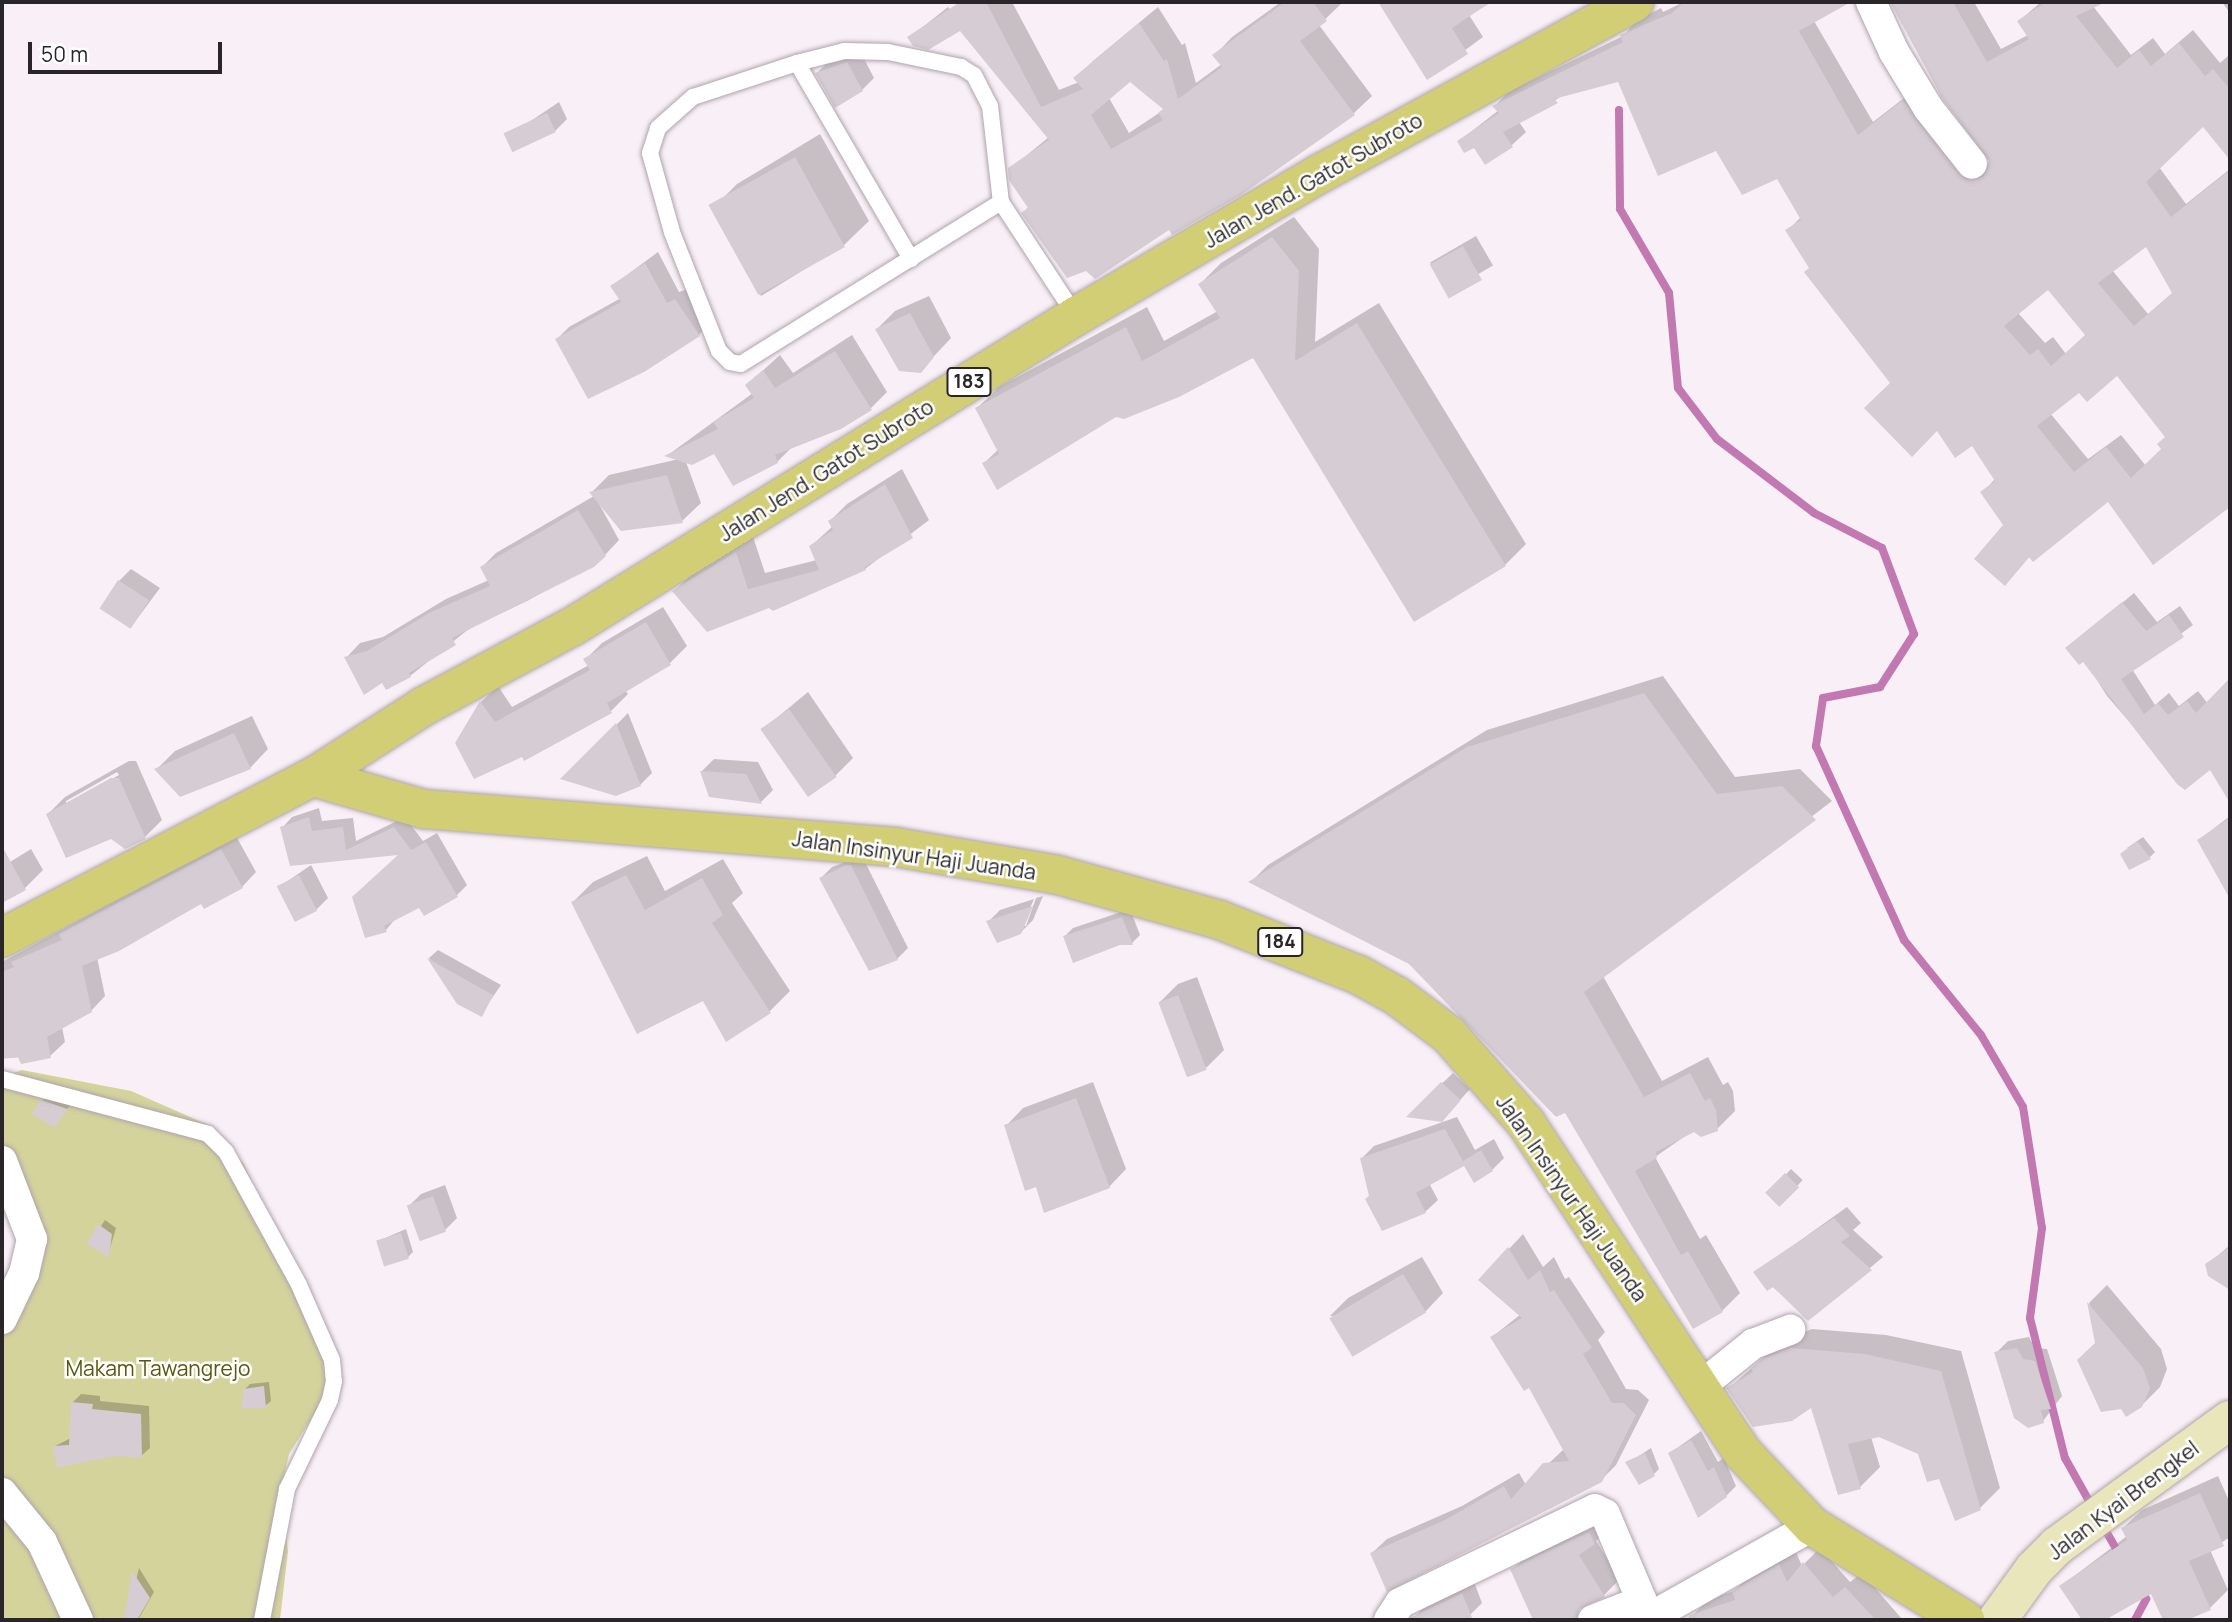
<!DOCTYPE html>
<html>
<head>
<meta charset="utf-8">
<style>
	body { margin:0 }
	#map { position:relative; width:2232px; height:1622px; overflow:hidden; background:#f9eff6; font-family:Manrope,sans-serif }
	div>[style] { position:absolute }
	.green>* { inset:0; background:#d4d39c }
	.shadow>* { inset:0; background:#0003; transform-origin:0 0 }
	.stream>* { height:8px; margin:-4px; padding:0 4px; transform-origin:4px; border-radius:4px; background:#c278b1 }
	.building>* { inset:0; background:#d6ccd3; transform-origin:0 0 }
	.roads { filter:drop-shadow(0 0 2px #aea4ab) drop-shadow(0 0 2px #aea4ab) }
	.lane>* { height:16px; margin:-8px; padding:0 8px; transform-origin:8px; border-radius:8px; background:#fff }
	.street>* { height:30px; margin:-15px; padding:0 15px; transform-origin:15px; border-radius:15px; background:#fff }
	.secondary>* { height:38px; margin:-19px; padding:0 19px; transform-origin:19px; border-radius:19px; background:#e8e6ba }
	.primary>* { height:38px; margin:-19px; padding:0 19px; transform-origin:19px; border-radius:19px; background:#d1ce75 }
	span { translate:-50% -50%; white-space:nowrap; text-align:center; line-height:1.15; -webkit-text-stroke:5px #fff; paint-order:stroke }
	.shield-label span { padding:2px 5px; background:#fff; border:2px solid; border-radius:5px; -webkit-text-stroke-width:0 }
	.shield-label { font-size:19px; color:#292528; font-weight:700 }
	.street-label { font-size:21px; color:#292528 }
	.park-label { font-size:21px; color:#5a570d }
	.frame { position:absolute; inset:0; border:4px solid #292528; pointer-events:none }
	.scale { position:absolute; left:28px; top:42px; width:194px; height:32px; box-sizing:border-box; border:4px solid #292528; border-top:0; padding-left:9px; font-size:21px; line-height:24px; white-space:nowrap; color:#292528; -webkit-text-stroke:5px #fff; paint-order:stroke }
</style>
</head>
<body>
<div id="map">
	<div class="green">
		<div style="clip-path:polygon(22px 1070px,131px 1091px,206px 1124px,244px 1164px,330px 1367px,320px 1405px,289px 1454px,281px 1490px,288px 1551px,280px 1620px,2px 1620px,2px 1314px,24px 1275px,2px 1148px,2px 1077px)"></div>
	</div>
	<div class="shadow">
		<div style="clip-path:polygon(evenodd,969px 2px,1012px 2px,1059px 90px,1079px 82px,1076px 78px,1093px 61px,1158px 7px,1182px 45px,1185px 43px,1196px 83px,1222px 64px,1215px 55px,1232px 37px,1281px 2px,1343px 2px,1319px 25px,1372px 96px,1354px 113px,1240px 193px,1068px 276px,1023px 213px,1029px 206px,1010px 169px,1049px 137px,961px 24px,909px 38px,948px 7px,958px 17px,969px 2px,1130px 80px,1165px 109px,1129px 133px,1109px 98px,1130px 80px)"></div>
		<div style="clip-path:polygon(1380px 2px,1492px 2px,1469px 15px,1483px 37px,1427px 78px)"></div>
		<div style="clip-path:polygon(evenodd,1684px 2px,1848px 2px,1814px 21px,1873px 122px,1917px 88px,1972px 162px,1990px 169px,1988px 153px,1944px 97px,1891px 2px,1974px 2px,2001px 49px,2028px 35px,2019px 21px,2041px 2px,2102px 2px,2093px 6px,2131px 55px,2153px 38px,2165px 54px,2193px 30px,2220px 63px,2228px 56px,2230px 157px,2203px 124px,2159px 167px,2186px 204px,2230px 169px,2230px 505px,2153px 563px,2108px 499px,2030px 556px,2018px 570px,2006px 525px,1982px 493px,1995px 479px,1972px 444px,1937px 429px,1892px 383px,1788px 230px,1801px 217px,1778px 177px,1717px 149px,1619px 80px,1565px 94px,1519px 122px,1526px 132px,1512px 145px,1474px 146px,1459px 141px,1499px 110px,1495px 106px,1508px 92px,1623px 36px,1636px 21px,1661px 8px,1663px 12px,1684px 2px,2146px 244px,2174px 292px,2148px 314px,2112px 270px,2146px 244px,1684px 2px,2048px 288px,2087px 335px,2066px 354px,2053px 337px,2045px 343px,2018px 313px,2048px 288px,1684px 2px,2117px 373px,2167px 437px,2163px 449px,2146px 466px,2121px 435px,2088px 459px,2050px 413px,2079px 390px,2117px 373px)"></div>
		<div style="clip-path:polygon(2222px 2px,2230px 2px,2230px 13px)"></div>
		<div style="clip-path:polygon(860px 51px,874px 78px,862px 90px,817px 73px,829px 61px)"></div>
		<div style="clip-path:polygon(559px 102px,567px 119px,555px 131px,507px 137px)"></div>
		<div style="clip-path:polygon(820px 134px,869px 221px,844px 245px,761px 296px,713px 208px,737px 184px)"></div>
		<div style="clip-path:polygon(1294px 217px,1319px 249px,1315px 342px,1379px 303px,1526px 544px,1505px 565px,1253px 355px,1116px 415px,998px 487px,984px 463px,999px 449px,977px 408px,999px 387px,1147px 307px,1164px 341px,1218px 311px,1200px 284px,1221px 263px)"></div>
		<div style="left:1476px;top:236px;width:34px;height:53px;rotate:60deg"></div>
		<div style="clip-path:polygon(658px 252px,679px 292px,688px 289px,710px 323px,699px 335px,557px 339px,569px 327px,621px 298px,612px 286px)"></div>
		<div style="clip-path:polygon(929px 296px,951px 338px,920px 371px,877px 329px,895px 311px)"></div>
		<div style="clip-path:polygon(852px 335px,887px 392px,871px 408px,792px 447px,777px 462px,715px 451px,686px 462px,701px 503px,682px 521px,597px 500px,619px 540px,605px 555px,529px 600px,470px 628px,410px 676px,383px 681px,346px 658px,360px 643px,383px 637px,446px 599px,489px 580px,482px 567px,496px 553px,594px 496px,591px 493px,609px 475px,679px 459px,668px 455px,753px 393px,747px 385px,780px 355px,793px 373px)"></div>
		<div style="clip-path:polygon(902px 469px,929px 520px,865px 569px,774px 609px,674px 591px,691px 575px,753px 537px,765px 573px,817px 560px,811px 546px,833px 526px,830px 521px,847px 504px)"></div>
		<div style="clip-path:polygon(131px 569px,160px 588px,131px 627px,119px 581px)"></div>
		<div style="clip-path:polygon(2134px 593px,2157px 622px,2180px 606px,2193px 625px,2132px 669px,2155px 705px,2169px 693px,2179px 706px,2198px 691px,2208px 704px,2230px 680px,2230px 803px,2210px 767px,2186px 787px,2107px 696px,2084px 659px,2068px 648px)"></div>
		<div style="clip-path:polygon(663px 607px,687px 646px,670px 663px,625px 690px,628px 694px,611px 711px,522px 754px,457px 743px,481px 702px,498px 686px,512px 707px,589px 665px,585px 660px,602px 643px)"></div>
		<div style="clip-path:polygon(1663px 676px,1735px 777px,1800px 769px,1832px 801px,1603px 976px,1662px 1081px,1708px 1057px,1723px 1085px,1728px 1082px,1733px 1091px,1735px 1111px,1717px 1129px,1694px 1130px,1655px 1157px,1700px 1239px,1706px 1235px,1740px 1293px,1722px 1311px,1566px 1110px,1410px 962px,1251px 882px,1268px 865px,1487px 730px)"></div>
		<div style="clip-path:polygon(808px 692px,853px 758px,835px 776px,762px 730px)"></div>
		<div style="clip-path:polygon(628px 713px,652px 773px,640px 785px,564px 778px)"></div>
		<div style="clip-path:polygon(252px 716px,268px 749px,250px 768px,157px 769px,175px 751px)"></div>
		<div style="clip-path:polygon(714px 759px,758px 762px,773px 790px,761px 802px,710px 796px,702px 771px)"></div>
		<div style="clip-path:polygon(evenodd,129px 761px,136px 761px,162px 820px,145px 837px,112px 837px,48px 814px,65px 797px,129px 761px,117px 772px,119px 775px,66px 805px,66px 801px,117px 772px)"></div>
		<div style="clip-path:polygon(319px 808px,322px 821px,353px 818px,356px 841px,405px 817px,423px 841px,437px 833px,467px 885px,457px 895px,420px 906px,396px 918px,386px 930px,366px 936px,402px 853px,291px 864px,282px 828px,292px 817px)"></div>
		<div style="clip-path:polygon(2230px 816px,2230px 867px,2218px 874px,2199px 840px)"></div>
		<div style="clip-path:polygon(236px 836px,256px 872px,242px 887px,202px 901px,97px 957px,105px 996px,91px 1011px,62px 1027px,65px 1042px,50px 1056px,2px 1058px,2px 962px)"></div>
		<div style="clip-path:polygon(2143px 837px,2155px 852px,2150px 857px,2127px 848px)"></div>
		<div style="clip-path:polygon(31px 849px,43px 870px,25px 888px,2px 901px,2px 867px)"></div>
		<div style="clip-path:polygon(647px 856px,665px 891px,723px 859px,743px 893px,732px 903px,790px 991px,770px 1011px,727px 1039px,704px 999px,573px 902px,593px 882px)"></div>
		<div style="clip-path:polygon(862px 856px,908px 948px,897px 959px,821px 878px,832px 867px)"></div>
		<div style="clip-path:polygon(311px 865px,328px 898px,316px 910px,279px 887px)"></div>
		<div style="clip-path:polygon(1043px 896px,1033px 920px,1020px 933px,988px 922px,1000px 910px,1034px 899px,1022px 926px,1026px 926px,1036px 898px)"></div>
		<div style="clip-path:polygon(1130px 909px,1140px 935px,1132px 943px,1065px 936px,1073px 928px)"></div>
		<div style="clip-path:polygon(438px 950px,501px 985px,481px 1014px,458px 1003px,429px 958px)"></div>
		<div style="clip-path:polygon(1197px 977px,1224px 1050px,1206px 1068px,1160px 1002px,1178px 984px)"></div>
		<div style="clip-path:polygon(1453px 1073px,1470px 1089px,1452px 1109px,1409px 1115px)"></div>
		<div style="clip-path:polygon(1093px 1082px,1126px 1169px,1109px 1187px,1037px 1184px,1006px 1126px,1023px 1108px)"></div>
		<div style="clip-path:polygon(48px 1096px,72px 1103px,59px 1119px,42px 1101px)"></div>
		<div style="clip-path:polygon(1457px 1117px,1475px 1150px,1494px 1139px,1504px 1158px,1492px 1170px,1465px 1164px,1429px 1183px,1438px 1200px,1425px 1212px,1383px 1229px,1362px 1158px,1374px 1146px)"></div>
		<div style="left:1791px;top:1169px;width:16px;height:33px;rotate:43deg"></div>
		<div style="clip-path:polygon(445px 1185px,457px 1218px,445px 1230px,409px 1206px,421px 1194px)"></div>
		<div style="clip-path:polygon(1847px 1207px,1861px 1223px,1853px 1230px,1883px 1257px,1809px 1319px,1756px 1272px)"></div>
		<div style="clip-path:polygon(105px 1220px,116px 1228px,108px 1255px,89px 1244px)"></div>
		<div style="clip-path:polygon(406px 1229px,413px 1252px,408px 1257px,378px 1241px)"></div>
		<div style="clip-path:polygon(1523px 1234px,1543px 1267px,1554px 1257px,1565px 1279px,1569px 1277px,1605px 1332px,1598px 1340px,1626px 1389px,1638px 1390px,1649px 1400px,1616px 1465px,1601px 1480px,1372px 1553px,1387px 1539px,1462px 1506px,1519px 1473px,1526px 1485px,1564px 1449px,1529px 1386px,1492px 1337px,1521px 1314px,1480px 1280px)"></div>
		<div style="clip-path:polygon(2230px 1245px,2230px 1284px,2227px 1286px,2207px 1265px)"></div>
		<div style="clip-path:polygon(1422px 1257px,1443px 1293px,1425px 1312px,1330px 1316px,1348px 1298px)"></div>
		<div style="clip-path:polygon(2107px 1285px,2161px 1349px,2167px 1369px,2160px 1387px,2141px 1406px,2097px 1344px,2089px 1303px)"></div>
		<div style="clip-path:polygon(1812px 1329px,1886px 1335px,1961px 1351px,2000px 1488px,1980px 1508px,1940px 1477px,1919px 1452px,1879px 1435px,1871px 1437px,1880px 1467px,1860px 1487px,1812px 1405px,1729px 1388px,1783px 1340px)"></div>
		<div style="clip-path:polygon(2029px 1337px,2035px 1348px,2047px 1349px,2062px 1396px,2043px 1421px,1996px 1353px,2008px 1341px)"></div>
		<div style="clip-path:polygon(269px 1382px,271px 1401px,265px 1406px,245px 1389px,250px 1384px)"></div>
		<div style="clip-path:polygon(81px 1394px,100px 1396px,100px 1401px,149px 1406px,150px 1448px,141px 1456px,55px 1446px,71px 1438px,72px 1403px)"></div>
		<div style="clip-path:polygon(1701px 1431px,1718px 1462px,1724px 1458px,1736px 1486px,1726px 1496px,1670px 1453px)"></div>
		<div style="clip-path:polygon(1651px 1448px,1659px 1469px,1654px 1474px,1628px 1463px)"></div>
		<div style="clip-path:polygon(2218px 1476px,2230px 1503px,2230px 1537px,2210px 1550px,2228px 1590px,2210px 1608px,2183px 1620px,2165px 1620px,2152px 1591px,2102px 1620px,2085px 1620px,2061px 1586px,2127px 1536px,2123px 1528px,2142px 1510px)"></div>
		<div style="clip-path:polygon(1605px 1517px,1610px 1527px,1596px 1541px,1620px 1579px,1604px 1595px,1535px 1620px,1512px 1570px,1529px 1553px)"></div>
		<div style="clip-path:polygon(1820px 1548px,1850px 1582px,1862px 1573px,1902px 1619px,1695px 1620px,1693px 1615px,1709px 1599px,1734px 1591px,1749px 1576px,1795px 1550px,1802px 1566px)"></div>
		<div style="clip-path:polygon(139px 1568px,154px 1592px,138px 1620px,126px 1620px)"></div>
		<div style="clip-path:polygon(1474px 1582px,1482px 1603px,1470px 1615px,1460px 1620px,1412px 1620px,1426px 1605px)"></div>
	</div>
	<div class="stream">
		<div style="left:1619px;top:110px;width:99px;rotate:89.4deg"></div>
		<div style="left:1620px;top:209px;width:97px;rotate:59.7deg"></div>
		<div style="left:1669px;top:293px;width:95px;rotate:84.6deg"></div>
		<div style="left:1678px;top:388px;width:64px;rotate:52.6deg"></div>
		<div style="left:1717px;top:439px;width:122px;rotate:37.3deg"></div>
		<div style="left:1814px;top:513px;width:76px;rotate:27.2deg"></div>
		<div style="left:1882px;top:548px;width:92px;rotate:69.6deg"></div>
		<div style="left:1914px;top:634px;width:63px;rotate:122.7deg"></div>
		<div style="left:1880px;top:687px;width:58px;rotate:169.1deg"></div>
		<div style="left:1823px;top:698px;width:49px;rotate:98.3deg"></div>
		<div style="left:1816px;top:746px;width:213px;rotate:65.6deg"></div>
		<div style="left:1904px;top:940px;width:122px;rotate:51deg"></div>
		<div style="left:1981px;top:1035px;width:83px;rotate:59.7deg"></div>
		<div style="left:2023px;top:1107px;width:122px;rotate:81.1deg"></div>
		<div style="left:2042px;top:1228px;width:91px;rotate:97.6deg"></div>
		<div style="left:2030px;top:1318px;width:144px;rotate:76deg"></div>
		<div style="left:2065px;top:1458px;width:57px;rotate:60.8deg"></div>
		<div style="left:2103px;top:1526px;width:36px;rotate:60deg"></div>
		<div style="left:2135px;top:1620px;width:24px;rotate:-62deg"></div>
		<div style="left:2146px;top:1599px;width:12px;rotate:-121deg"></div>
	</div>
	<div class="building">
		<div style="clip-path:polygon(evenodd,960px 2px,986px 2px,1041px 107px,1083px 89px,1073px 78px,1139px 23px,1164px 61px,1167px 59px,1178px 99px,1222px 67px,1212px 55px,1285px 2px,1313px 2px,1327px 21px,1300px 41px,1355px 115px,1241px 195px,1172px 235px,1169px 230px,1095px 279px,1086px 271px,1067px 278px,1021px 213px,1028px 208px,1009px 180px,1008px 168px,1049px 140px,960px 31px,928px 50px,913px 46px,907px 37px,960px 2px,1130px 82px,1163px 109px,1158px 113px,1163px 120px,1111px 149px,1091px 115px,1130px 82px)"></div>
		<div style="clip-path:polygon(1378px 2px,1491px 2px,1452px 28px,1468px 54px,1427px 80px)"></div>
		<div style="clip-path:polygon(evenodd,1684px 2px,1851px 2px,1799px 31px,1858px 135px,1903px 100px,1966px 180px,1983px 177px,1989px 161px,1942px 98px,1890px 2px,1953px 2px,1987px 62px,2029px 39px,2017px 21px,2046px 2px,2106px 2px,2076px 16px,2117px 68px,2139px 50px,2151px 66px,2179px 43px,2205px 76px,2213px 69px,2230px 89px,2230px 160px,2203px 127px,2146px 182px,2171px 217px,2230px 170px,2230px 507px,2153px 565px,2108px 502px,2033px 562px,2029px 557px,2005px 586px,1974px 559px,2003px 525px,1980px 492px,1995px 481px,1972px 446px,1955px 458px,1937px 431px,1912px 457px,1864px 408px,1890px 383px,1804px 272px,1809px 268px,1785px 230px,1801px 220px,1777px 179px,1742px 195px,1716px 151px,1658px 176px,1618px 82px,1554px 99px,1558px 103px,1503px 132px,1513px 147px,1485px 165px,1474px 148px,1464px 153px,1457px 141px,1499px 113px,1492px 106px,1623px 42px,1620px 35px,1672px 13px,1684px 2px,2146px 247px,2172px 293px,2134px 326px,2098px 283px,2146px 247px,1684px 2px,2048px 290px,2085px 335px,2051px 366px,2038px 349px,2030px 355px,2004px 326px,2048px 290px,1684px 2px,2117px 376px,2165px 437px,2157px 444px,2161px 449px,2131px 478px,2106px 447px,2074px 472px,2037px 426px,2079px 393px,2087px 402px,2117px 376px)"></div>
		<div style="clip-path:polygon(847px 62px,863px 91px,835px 108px,815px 73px)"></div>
		<div style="left:547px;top:113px;width:21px;height:48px;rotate:65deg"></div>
		<div style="left:795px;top:157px;width:103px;height:99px;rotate:61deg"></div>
		<div style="clip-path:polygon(1272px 237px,1299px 271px,1295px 361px,1357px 323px,1506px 566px,1414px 622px,1253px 358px,1179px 397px,1124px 419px,1116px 417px,997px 490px,982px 463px,999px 454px,975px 408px,1126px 327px,1142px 361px,1220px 318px,1198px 284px)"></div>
		<div style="left:1463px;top:246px;width:39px;height:38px;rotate:61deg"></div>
		<div style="clip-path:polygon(645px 263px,667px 303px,675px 299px,700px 336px,644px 372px,588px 399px,555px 339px,621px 302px,610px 286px)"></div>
		<div style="clip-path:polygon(910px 313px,934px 357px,921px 373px,899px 371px,875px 329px)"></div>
		<div style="clip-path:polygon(835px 351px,872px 410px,841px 429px,775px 455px,778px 463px,733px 486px,714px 454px,692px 465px,664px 456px,718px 429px,713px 422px,754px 398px,745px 385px,763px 370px,775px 388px)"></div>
		<div style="clip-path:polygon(667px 475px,683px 523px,621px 531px,589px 492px)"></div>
		<div style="clip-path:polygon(885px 484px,913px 538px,865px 567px,866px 570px,773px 611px,769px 608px,707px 632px,672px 591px,736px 552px,748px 589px,819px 570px,809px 546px,833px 530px,828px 521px)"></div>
		<div style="clip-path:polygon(578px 510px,606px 556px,594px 567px,452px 638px,456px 645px,409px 673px,411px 677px,386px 690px,382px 683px,364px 695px,344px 657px,367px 651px,429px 613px,490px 586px,480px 567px)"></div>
		<div style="left:118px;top:580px;width:37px;height:34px;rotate:33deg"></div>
		<div style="clip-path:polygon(2122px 602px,2146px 631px,2169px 615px,2184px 637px,2121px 679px,2144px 714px,2158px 703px,2168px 715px,2187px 701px,2196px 713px,2230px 678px,2230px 803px,2210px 770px,2185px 790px,2177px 784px,2083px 662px,2079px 665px,2065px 648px)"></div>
		<div style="clip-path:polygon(646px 622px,671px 665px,607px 703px,612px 713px,524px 761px,522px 757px,474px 779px,455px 743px,480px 701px,495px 722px,590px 670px,583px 659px)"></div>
		<div style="clip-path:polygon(1644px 693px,1717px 794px,1782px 786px,1816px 820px,1584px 992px,1644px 1097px,1690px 1073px,1705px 1101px,1710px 1098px,1716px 1110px,1718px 1131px,1701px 1137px,1694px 1132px,1656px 1152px,1657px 1158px,1635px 1171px,1681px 1255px,1688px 1251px,1723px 1312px,1693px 1329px,1565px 1113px,1556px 1117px,1409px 964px,1248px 882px,1467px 747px)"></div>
		<div style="left:789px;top:709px;width:83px;height:35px;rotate:55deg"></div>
		<div style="clip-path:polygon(616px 723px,641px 786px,616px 796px,560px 779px)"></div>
		<div style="clip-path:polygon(234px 733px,251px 769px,180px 797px,154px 769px)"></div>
		<div style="clip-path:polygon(700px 771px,746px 774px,762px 804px,709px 797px)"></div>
		<div style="clip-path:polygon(111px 778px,119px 778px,146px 839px,125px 849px,111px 839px,66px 858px,46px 814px)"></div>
		<div style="clip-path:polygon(309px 817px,312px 831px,343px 827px,346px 850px,394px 827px,411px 850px,426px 842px,458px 897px,424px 916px,419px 908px,384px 926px,387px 932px,365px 938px,352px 897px,398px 855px,290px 866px,280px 827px)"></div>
		<div style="clip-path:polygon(2230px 818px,2230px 899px,2197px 840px)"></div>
		<div style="clip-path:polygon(2137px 841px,2151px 859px,2129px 870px,2120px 854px)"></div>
		<div style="clip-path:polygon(2px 846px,26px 890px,2px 903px)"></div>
		<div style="clip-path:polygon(221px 849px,243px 888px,204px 909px,201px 904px,119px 951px,82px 966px,92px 1012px,47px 1037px,51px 1058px,21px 1064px,18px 1057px,2px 1059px,2px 972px,14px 967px,11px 962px,62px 940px,59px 934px)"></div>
		<div style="clip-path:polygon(846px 865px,851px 865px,898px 960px,869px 971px,819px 878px)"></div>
		<div style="left:299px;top:875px;width:40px;height:25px;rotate:63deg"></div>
		<div style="clip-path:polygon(626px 875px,645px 910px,702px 878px,723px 915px,712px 923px,771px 1013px,726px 1042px,703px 1001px,637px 1034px,571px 902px)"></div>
		<div style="clip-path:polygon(1033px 906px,1021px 934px,997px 943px,986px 921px)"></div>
		<div style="clip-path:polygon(1122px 917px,1133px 945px,1120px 945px,1073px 963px,1063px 936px)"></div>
		<div style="clip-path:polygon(427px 958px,493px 995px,482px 1017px,457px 1004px)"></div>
		<div style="left:1178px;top:995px;width:80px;height:21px;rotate:69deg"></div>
		<div style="clip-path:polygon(1441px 1082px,1461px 1100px,1442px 1122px,1406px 1117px)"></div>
		<div style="clip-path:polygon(1076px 1098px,1110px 1188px,1044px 1213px,1036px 1187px,1025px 1191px,1004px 1125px)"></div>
		<div style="clip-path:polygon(41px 1100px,68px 1109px,54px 1127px,32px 1114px)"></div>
		<div style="clip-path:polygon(1445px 1129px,1463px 1161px,1481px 1150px,1493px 1171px,1474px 1183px,1464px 1166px,1416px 1193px,1426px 1213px,1382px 1231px,1365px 1199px,1369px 1196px,1360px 1158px)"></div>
		<div style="left:1785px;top:1173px;width:20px;height:28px;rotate:45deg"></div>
		<div style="left:433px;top:1196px;width:38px;height:28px;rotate:70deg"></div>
		<div style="clip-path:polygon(1834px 1218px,1850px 1236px,1841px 1242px,1872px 1270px,1808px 1321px,1773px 1287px,1767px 1291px,1753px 1272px)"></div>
		<div style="clip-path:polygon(98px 1224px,112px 1234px,109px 1257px,87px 1244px)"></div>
		<div style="left:401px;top:1233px;width:27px;height:26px;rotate:73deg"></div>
		<div style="clip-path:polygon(1508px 1247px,1528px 1280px,1540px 1270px,1550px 1292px,1554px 1290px,1592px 1348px,1583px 1354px,1612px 1403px,1624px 1403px,1636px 1415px,1602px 1482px,1387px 1592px,1370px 1553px,1445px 1520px,1504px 1486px,1511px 1499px,1543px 1463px,1569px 1461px,1529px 1388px,1524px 1391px,1490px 1337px,1522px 1318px,1478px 1280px)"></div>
		<div style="clip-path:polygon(2230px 1247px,2230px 1290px,2208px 1276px,2205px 1264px)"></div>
		<div style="left:1403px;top:1274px;width:45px;height:86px;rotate:59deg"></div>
		<div style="clip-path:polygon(2087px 1302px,2143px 1368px,2150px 1388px,2142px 1407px,2126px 1417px,2121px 1409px,2101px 1412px,2077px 1360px,2095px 1343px)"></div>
		<div style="clip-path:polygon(1791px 1348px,1865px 1354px,1941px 1371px,1981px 1510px,1955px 1521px,1939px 1479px,1927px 1482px,1918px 1454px,1879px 1437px,1848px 1444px,1861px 1489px,1838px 1495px,1811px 1408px,1792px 1421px,1753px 1427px,1726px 1388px,1753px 1372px,1751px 1368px,1762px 1359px)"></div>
		<div style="clip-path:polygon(2017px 1348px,2023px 1359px,2035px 1361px,2051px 1409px,2041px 1410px,2044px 1423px,2028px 1428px,2014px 1418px,1994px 1352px)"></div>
		<div style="clip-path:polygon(264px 1386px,266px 1408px,242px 1408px,243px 1389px)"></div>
		<div style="clip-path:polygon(71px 1402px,93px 1404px,92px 1409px,141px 1414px,142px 1458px,117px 1456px,57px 1467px,53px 1446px,69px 1445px)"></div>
		<div style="clip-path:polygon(1691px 1440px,1708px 1471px,1714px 1467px,1727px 1497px,1698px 1518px,1668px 1453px)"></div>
		<div style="clip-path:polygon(1645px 1453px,1655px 1476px,1639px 1485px,1625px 1462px)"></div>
		<div style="clip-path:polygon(2200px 1493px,2224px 1546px,2189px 1561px,2211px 1610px,2187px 1620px,2163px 1620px,2151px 1594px,2105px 1620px,2082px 1620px,2059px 1586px,2127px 1540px,2121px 1528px)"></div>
		<div style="clip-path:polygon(1589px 1532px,1595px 1544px,1579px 1555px,1605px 1597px,1580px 1609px,1576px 1620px,1533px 1620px,1510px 1569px)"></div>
		<div style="clip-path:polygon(1803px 1562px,1833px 1597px,1845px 1587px,1876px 1620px,1687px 1620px,1690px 1615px,1735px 1600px,1732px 1591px,1779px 1564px,1787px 1582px)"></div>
		<div style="clip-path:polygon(132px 1571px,150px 1598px,137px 1620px,124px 1620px)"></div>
		<div style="clip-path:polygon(1462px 1593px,1473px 1620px,1410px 1620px,1412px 1617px)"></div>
	</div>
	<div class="roads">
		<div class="lane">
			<div style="left:797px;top:63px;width:227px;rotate:59.8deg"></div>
			<div style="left:1001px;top:202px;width:306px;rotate:148.1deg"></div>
			<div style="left:741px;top:364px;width:11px;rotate:-170deg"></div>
			<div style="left:730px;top:362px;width:16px;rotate:-135deg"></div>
			<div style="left:719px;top:351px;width:128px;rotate:-111.6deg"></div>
			<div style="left:672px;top:232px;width:82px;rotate:-105.6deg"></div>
			<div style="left:650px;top:153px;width:26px;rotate:-72deg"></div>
			<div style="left:658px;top:128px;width:47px;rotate:-41.5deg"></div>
			<div style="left:693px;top:97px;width:109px;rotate:-18.1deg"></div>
			<div style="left:797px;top:63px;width:49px;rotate:-14.3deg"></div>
			<div style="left:844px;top:51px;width:44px;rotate:1.3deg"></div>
			<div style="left:888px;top:52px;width:75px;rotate:11.6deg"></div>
			<div style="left:961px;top:67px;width:15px;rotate:32deg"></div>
			<div style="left:974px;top:75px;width:35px;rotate:63deg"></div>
			<div style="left:990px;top:106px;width:97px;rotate:83.5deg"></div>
			<div style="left:1001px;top:202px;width:136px;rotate:56.7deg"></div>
			<div style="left:2px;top:1079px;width:213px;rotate:14.9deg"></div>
			<div style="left:208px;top:1134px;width:25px;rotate:45deg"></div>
			<div style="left:226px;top:1152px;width:152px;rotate:61.2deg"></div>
			<div style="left:299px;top:1285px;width:82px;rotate:66.3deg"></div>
			<div style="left:332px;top:1360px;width:21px;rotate:85deg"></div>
			<div style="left:334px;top:1381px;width:19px;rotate:102deg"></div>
			<div style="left:330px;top:1400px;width:99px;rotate:115.8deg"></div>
			<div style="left:287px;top:1489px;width:133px;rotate:100.8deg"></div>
		</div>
		<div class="street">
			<div style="left:1871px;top:2px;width:55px;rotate:65.3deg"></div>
			<div style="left:1894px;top:52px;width:66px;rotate:58.7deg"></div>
			<div style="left:1928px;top:108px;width:71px;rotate:51.8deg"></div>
			<div style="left:2px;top:1161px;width:84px;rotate:69deg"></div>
			<div style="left:32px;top:1239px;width:35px;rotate:103deg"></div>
			<div style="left:24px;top:1273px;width:51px;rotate:115.6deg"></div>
			<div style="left:1697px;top:1389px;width:72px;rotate:-38.8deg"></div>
			<div style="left:1753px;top:1344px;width:40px;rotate:-21deg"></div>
			<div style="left:2px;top:1493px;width:63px;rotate:50.8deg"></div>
			<div style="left:42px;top:1542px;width:86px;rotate:65.2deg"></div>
			<div style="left:1649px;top:1618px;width:187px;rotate:-29.4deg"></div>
			<div style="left:1389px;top:1620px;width:20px;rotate:-57deg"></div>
			<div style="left:1400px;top:1603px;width:216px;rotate:-25.7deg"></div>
			<div style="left:1595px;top:1509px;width:11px;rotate:27deg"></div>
			<div style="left:1605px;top:1514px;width:115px;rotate:67deg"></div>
			<div style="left:1593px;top:1620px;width:52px;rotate:-21.6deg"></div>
		</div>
		<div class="secondary">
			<div style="left:1997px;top:1620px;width:63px;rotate:-54deg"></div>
			<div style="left:2034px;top:1569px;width:33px;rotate:-45deg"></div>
			<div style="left:2057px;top:1546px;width:214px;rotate:-36.1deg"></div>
		</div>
		<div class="primary">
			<div style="left:313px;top:777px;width:116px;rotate:16.1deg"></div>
			<div style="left:424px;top:809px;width:473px;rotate:4.6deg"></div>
			<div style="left:895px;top:847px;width:165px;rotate:9.7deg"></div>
			<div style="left:1058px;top:875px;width:168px;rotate:15.5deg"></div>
			<div style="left:1220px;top:920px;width:149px;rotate:21.6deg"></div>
			<div style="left:1359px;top:975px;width:43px;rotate:28.9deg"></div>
			<div style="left:1397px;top:996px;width:65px;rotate:36.9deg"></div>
			<div style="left:1449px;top:1035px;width:117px;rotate:48.8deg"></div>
			<div style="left:1526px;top:1123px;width:395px;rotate:56.7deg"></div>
			<div style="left:1743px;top:1453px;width:100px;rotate:46.6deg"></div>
			<div style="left:1812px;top:1526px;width:180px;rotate:31.6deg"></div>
			<div style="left:2px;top:938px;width:350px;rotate:-27.4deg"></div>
			<div style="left:313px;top:777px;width:132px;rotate:-32.6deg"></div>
			<div style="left:424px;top:706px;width:171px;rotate:-28.2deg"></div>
			<div style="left:575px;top:625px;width:589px;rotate:-31.66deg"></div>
			<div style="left:1076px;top:316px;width:284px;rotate:-30.3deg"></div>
			<div style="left:1321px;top:173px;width:357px;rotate:-28.6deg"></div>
		</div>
	</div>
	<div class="shield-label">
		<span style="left:969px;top:382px">183</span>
		<span style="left:1280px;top:942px">184</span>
	</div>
	<div class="street-label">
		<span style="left:1313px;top:180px;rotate:-30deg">Jalan Jend. Gatot Subroto</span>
		<span style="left:826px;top:470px;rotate:-32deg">Jalan Jend. Gatot Subroto</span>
		<span style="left:914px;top:855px;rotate:8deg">Jalan Insinyur Haji Juanda</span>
		<span style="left:1572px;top:1198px;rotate:55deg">Jalan Insinyur Haji Juanda</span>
		<span style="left:2123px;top:1500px;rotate:-37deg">Jalan Kyai Brengkel</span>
	</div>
	<div class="park-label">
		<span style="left:158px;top:1368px">Makam Tawangrejo</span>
	</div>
	<div class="frame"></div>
	<div class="scale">50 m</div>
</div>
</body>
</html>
